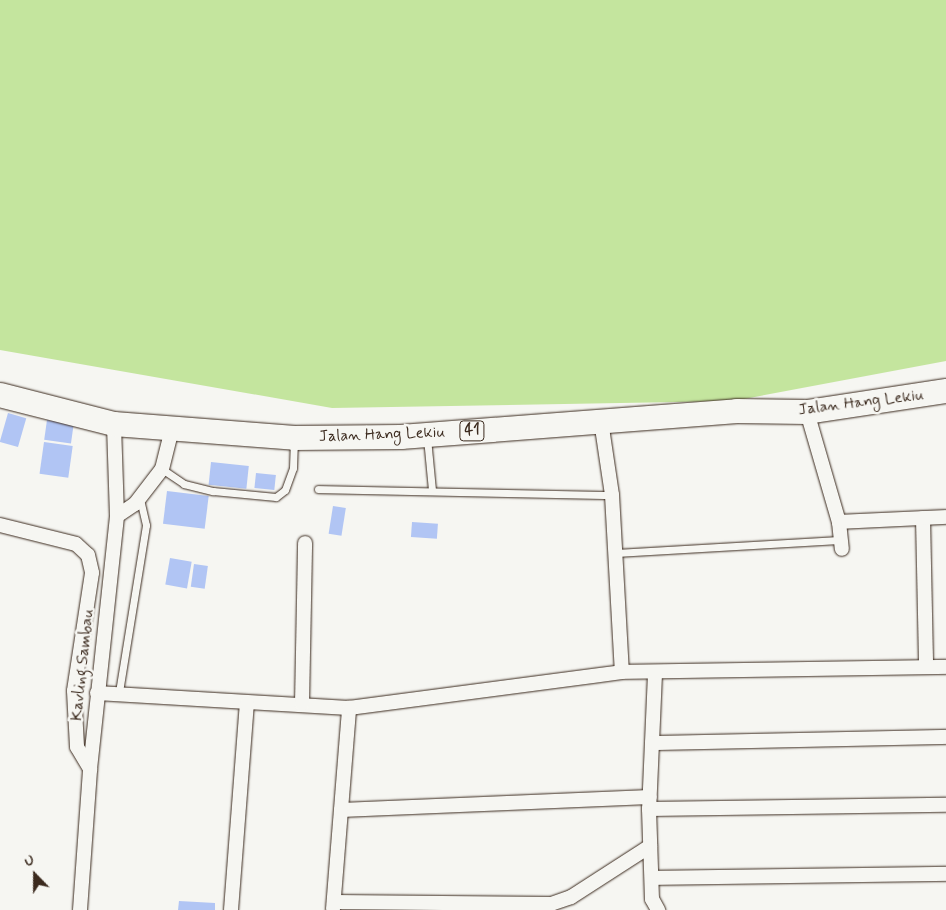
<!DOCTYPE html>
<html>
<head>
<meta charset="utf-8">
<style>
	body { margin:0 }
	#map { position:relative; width:946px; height:910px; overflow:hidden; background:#f6f6f2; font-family:Mynerve,sans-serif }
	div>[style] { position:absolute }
	.green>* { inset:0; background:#c4e59e }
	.building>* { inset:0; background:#b1c5f4; transform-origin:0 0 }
	.roads { filter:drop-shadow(0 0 1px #3b2a1e) drop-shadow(0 0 1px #3b2a1e) }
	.service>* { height:7px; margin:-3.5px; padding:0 3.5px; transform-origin:3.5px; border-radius:3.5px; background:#f6f6f2 }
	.minor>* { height:14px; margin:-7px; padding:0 7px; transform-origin:7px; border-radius:7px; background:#f6f6f2 }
	.trunk>* { height:24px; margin:-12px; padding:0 12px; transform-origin:12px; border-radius:12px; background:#f6f6f2 }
	span { translate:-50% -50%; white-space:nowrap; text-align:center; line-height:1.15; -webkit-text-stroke:5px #f6f6f2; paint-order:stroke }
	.shield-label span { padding:1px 4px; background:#f6f6f2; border:1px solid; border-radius:4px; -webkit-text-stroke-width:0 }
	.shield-label { font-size:15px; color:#3b2a1e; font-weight:700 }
	.street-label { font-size:16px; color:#3b2a1e }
	.north { position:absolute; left:10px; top:850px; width:50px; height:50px; -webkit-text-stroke:4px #f6f6f2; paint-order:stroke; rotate:338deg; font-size:14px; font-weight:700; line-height:20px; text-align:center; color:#3b2a1e }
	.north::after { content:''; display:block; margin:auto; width:18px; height:22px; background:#3b2a1e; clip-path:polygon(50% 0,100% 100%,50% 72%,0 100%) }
</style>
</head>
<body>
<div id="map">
	<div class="green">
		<div style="clip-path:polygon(0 0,946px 0,946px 361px,733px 401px,332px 408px,0 350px)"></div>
	</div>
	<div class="building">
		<div style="left:8px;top:413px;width:19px;height:30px;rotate:16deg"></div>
		<div style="left:47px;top:420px;width:27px;height:20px;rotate:8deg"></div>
		<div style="left:44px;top:442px;width:29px;height:32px;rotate:8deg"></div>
		<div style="left:211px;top:462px;width:38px;height:23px;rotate:6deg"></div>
		<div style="left:256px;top:473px;width:20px;height:15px;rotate:6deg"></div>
		<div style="left:167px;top:491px;width:42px;height:33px;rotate:7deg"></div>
		<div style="left:333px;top:506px;width:13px;height:28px;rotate:9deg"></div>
		<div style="left:412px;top:522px;width:26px;height:15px;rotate:4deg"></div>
		<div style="left:170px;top:558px;width:22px;height:27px;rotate:10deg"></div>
		<div style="left:194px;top:564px;width:14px;height:23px;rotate:8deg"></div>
		<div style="clip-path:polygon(179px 901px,215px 903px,215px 910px,178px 910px)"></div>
	</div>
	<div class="roads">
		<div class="service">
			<div style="left:427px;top:438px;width:52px;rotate:84.5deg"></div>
			<div style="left:162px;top:469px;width:27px;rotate:34deg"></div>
			<div style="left:184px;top:484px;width:30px;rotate:14deg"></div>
			<div style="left:213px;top:491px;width:63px;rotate:5.4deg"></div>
			<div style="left:276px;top:497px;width:11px;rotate:-38deg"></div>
			<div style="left:285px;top:490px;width:23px;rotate:-70deg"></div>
			<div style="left:293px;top:468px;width:27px;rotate:-88deg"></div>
			<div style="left:318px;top:489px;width:294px;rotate:1.2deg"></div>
			<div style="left:615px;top:553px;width:225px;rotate:-3.3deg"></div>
			<div style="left:119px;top:692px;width:169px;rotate:-80.8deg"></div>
			<div style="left:146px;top:525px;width:28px;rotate:-103deg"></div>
		</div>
		<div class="minor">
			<div style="left:807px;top:412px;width:115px;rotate:73.8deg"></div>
			<div style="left:839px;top:522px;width:27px;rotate:84deg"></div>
			<div style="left:601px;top:421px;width:75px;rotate:81.5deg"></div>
			<div style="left:612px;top:495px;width:177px;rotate:86.8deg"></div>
			<div style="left:117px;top:516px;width:22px;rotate:-34deg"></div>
			<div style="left:135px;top:504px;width:44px;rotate:-52.4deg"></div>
			<div style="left:162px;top:469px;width:41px;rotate:-76deg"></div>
			<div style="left:923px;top:518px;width:149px;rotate:88.8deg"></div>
			<div style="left:839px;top:522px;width:107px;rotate:-2.7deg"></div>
			<div style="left:0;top:525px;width:78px;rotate:14deg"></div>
			<div style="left:76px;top:544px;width:16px;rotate:43deg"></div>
			<div style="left:88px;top:555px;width:18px;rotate:77deg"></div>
			<div style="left:92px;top:573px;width:119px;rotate:98.7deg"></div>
			<div style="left:74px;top:691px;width:56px;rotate:86.9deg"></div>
			<div style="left:77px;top:747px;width:26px;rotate:59deg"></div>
			<div style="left:655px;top:674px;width:135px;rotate:92.5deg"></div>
			<div style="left:649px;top:809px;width:90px;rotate:88.1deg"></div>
			<div style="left:652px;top:899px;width:13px;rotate:61deg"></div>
			<div style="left:97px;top:693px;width:252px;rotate:3.4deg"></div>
			<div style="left:349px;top:708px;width:275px;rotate:-7.5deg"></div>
			<div style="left:622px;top:672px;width:324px;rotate:-0.9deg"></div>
			<div style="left:302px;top:704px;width:161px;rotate:-88.9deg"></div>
			<div style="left:652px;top:743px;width:294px;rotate:-1.2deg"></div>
			<div style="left:649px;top:809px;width:297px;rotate:-0.8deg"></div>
			<div style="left:341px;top:810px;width:309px;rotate:-2.4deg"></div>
			<div style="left:653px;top:878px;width:293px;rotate:-0.8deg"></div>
			<div style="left:334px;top:902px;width:217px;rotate:0.5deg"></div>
			<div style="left:551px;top:904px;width:21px;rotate:-19deg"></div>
			<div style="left:571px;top:897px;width:94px;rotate:-32.8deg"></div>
			<div style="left:333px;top:909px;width:202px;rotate:-85.4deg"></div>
			<div style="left:80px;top:910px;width:141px;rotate:-85.9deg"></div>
			<div style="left:90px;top:769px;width:254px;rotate:-83.9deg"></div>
			<div style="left:117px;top:516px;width:92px;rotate:-91.9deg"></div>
			<div style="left:231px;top:910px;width:207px;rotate:-85.6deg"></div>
		</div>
		<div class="trunk">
			<div style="left:0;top:395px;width:118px;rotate:14.3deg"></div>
			<div style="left:114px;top:424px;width:181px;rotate:4.4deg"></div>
			<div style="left:294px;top:438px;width:107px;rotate:-0.5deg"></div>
			<div style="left:401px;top:437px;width:337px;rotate:-4.4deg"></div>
			<div style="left:737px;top:411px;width:70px;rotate:0.8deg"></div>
			<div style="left:807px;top:412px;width:141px;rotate:-8.6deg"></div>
		</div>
	</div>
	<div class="shield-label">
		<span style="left:472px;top:431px">41</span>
	</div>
	<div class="street-label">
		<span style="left:861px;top:403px;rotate:-7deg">Jalan Hang Lekiu</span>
		<span style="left:382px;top:435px;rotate:-2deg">Jalan Hang Lekiu</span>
		<span style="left:83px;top:665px;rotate:-84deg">Kavling Sambau</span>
	</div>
	<div class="north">U</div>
</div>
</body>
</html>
